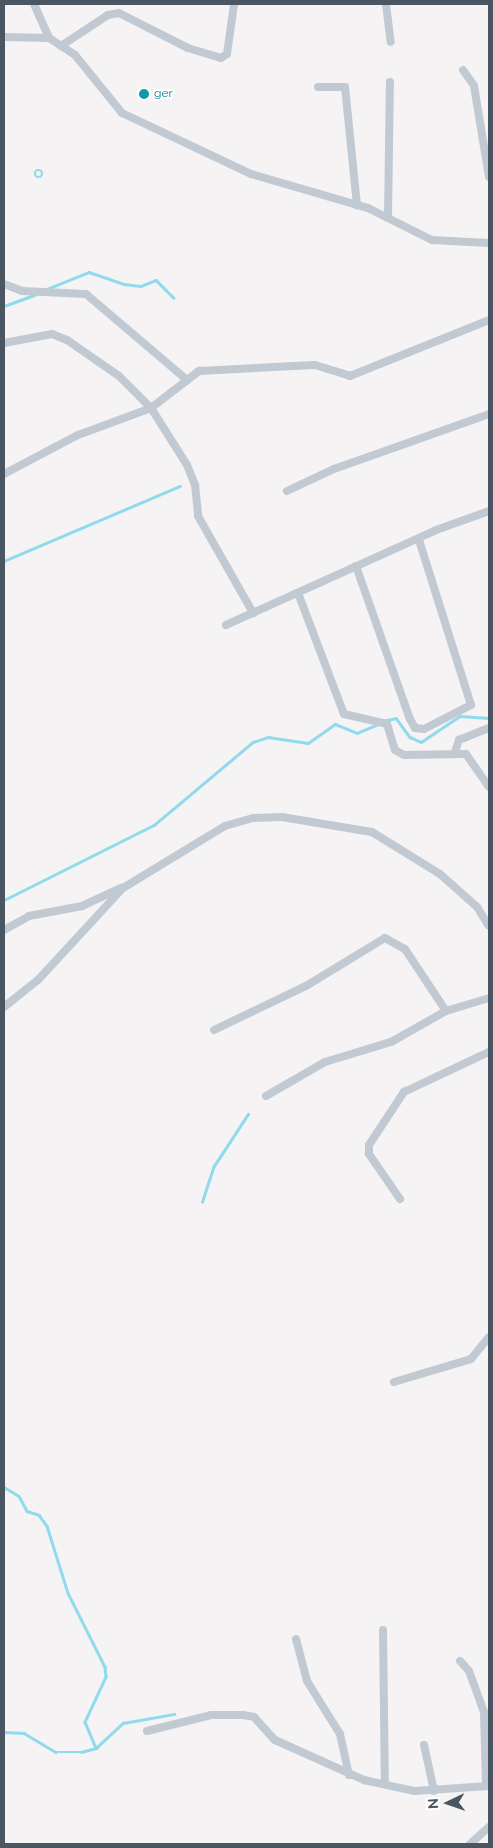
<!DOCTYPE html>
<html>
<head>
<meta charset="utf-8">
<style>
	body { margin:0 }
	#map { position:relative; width:493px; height:1848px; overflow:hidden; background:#f5f3f3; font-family:Raleway,sans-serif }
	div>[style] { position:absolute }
	.stream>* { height:2.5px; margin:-1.25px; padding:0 1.25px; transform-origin:1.25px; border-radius:1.25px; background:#90daee }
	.stream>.ring { margin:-1.25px; padding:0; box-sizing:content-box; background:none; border:2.5px solid #90daee; border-radius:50% }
	.minor>* { height:8px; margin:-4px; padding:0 4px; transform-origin:4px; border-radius:4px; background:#c1cad2 }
	.dots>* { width:14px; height:14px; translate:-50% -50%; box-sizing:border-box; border:2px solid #fff; border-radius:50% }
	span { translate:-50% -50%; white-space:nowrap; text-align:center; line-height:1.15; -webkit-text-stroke:4px #fff; paint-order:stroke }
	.culture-label { font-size:12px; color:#0d838f }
	.left { translate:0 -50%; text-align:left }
	.frame { position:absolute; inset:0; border:5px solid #4a5661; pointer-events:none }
	.north { position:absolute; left:423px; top:1778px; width:50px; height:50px; -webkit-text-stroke:4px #fff; paint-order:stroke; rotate:267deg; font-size:14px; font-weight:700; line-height:20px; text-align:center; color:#4a5661 }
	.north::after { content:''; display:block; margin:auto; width:18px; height:22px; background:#4a5661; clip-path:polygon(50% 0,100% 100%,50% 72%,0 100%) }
</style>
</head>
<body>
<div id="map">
	<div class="stream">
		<div class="ring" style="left:35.5px;top:170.5px;width:4.5px;height:4.5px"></div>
		<div style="left:47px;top:289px;width:45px;rotate:-22deg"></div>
		<div style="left:89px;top:272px;width:37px;rotate:19deg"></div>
		<div style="left:124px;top:284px;width:17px;rotate:7deg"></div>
		<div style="left:141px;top:286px;width:16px;rotate:-22deg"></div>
		<div style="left:156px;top:280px;width:25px;rotate:45deg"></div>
		<div style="left:4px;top:306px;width:33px;rotate:-20deg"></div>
		<div style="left:4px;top:561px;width:191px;rotate:-23.1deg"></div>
		<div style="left:383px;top:721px;width:13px;rotate:-13deg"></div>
		<div style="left:396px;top:718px;width:24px;rotate:54deg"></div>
		<div style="left:410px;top:737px;width:12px;rotate:24deg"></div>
		<div style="left:421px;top:742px;width:47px;rotate:-33.7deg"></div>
		<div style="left:460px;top:716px;width:29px;rotate:4deg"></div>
		<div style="left:4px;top:900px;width:168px;rotate:-26.6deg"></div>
		<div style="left:154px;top:825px;width:129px;rotate:-40deg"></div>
		<div style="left:253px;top:742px;width:16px;rotate:-18deg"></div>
		<div style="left:268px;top:737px;width:40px;rotate:8.5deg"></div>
		<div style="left:308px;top:743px;width:33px;rotate:-35deg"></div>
		<div style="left:335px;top:724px;width:24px;rotate:22deg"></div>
		<div style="left:357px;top:733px;width:23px;rotate:-23deg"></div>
		<div style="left:202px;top:1202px;width:38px;rotate:-72deg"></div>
		<div style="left:214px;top:1166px;width:62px;rotate:-56.8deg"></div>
		<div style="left:4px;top:1487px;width:17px;rotate:31deg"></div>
		<div style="left:19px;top:1496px;width:17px;rotate:62deg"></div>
		<div style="left:27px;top:1511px;width:13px;rotate:18deg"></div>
		<div style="left:39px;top:1515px;width:14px;rotate:54deg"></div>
		<div style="left:47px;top:1526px;width:70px;rotate:72.6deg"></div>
		<div style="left:68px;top:1593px;width:83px;rotate:63.4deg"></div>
		<div style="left:105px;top:1667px;width:10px;rotate:84deg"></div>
		<div style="left:106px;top:1677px;width:50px;rotate:115deg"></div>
		<div style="left:85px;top:1722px;width:28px;rotate:67deg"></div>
		<div style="left:4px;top:1732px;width:20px;rotate:3deg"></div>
		<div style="left:24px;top:1733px;width:37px;rotate:31deg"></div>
		<div style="left:56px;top:1752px;width:25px"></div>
		<div style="left:81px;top:1752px;width:16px;rotate:-15deg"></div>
		<div style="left:96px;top:1748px;width:37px;rotate:-43deg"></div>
		<div style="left:123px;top:1723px;width:52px;rotate:-10deg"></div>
	</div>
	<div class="minor">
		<div style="left:34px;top:4px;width:37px;rotate:66deg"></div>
		<div style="left:386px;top:4px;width:38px;rotate:83deg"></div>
		<div style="left:4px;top:37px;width:45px;rotate:1.3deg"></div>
		<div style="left:49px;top:38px;width:31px;rotate:33deg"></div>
		<div style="left:75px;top:55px;width:75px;rotate:51deg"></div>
		<div style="left:122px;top:113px;width:143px;rotate:25.3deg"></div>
		<div style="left:251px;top:174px;width:122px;rotate:16.2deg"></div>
		<div style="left:368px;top:208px;width:72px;rotate:26.6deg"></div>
		<div style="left:432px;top:240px;width:57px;rotate:3deg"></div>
		<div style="left:61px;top:46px;width:56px;rotate:-33.4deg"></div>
		<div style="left:108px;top:15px;width:11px;rotate:-10deg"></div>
		<div style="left:119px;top:13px;width:77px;rotate:26.9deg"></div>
		<div style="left:188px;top:48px;width:34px;rotate:17deg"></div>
		<div style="left:221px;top:58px;width:7px;rotate:-34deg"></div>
		<div style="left:227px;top:54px;width:50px;rotate:-82deg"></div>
		<div style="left:463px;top:70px;width:19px;rotate:55deg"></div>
		<div style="left:474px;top:86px;width:92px;rotate:80.6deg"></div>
		<div style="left:318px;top:87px;width:27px"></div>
		<div style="left:345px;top:87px;width:119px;rotate:84.2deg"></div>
		<div style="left:388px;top:218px;width:136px;rotate:-89.2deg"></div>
		<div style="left:4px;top:284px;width:19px;rotate:21deg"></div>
		<div style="left:22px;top:291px;width:64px;rotate:2.7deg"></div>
		<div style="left:86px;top:294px;width:133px;rotate:40.4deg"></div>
		<div style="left:4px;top:343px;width:49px;rotate:-10.6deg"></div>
		<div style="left:52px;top:334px;width:16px;rotate:22deg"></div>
		<div style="left:67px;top:340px;width:63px;rotate:34.7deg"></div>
		<div style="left:119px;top:376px;width:45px;rotate:45deg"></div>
		<div style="left:151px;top:408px;width:67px;rotate:57.7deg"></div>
		<div style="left:187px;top:465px;width:22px;rotate:68deg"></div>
		<div style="left:195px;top:485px;width:31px;rotate:84deg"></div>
		<div style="left:198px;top:516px;width:112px;rotate:60.4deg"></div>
		<div style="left:4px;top:474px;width:84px;rotate:-27.8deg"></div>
		<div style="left:78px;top:435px;width:78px;rotate:-20.3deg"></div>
		<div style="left:151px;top:408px;width:61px;rotate:-37.6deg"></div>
		<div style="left:199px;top:371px;width:116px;rotate:-3deg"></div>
		<div style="left:315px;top:365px;width:37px;rotate:17deg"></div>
		<div style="left:350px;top:376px;width:150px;rotate:-21.9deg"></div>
		<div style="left:287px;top:491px;width:52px;rotate:-25.1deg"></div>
		<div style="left:334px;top:469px;width:164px;rotate:-19.5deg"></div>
		<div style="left:356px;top:566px;width:162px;rotate:70.6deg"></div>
		<div style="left:410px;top:719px;width:10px;rotate:61deg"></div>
		<div style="left:415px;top:728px;width:9px;rotate:6deg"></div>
		<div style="left:424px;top:729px;width:53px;rotate:-27.1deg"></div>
		<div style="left:471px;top:705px;width:173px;rotate:-107.5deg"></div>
		<div style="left:298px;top:593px;width:129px;rotate:69.2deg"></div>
		<div style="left:344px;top:714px;width:44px;rotate:13.1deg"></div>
		<div style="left:387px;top:724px;width:27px;rotate:73deg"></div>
		<div style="left:395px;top:750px;width:10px;rotate:29deg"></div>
		<div style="left:404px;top:755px;width:62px;rotate:-0.9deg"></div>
		<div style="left:466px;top:754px;width:40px;rotate:55.1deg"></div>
		<div style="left:226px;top:625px;width:230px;rotate:-24.3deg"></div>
		<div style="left:436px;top:530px;width:56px;rotate:-19.7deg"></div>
		<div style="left:455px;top:752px;width:13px;rotate:-72deg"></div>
		<div style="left:459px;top:740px;width:32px;rotate:-22deg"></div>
		<div style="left:4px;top:930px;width:29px;rotate:-29deg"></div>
		<div style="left:29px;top:916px;width:54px;rotate:-10.7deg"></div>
		<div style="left:82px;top:906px;width:43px;rotate:-24.8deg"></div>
		<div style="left:4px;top:1007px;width:43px;rotate:-38.5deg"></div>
		<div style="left:38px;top:980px;width:125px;rotate:-47.3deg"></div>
		<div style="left:123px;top:888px;width:119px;rotate:-31.3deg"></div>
		<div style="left:225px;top:826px;width:29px;rotate:-16deg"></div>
		<div style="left:253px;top:818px;width:29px;rotate:-2deg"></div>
		<div style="left:282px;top:817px;width:91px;rotate:9.5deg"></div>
		<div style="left:372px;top:832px;width:80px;rotate:31.7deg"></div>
		<div style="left:440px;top:874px;width:50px;rotate:41.7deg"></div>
		<div style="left:477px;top:907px;width:22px;rotate:58deg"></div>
		<div style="left:214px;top:1030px;width:102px;rotate:-25.6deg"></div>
		<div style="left:306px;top:986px;width:92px;rotate:-31.3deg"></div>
		<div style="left:385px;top:938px;width:23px;rotate:29deg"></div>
		<div style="left:405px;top:949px;width:74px;rotate:56.5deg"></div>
		<div style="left:446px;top:1011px;width:45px;rotate:-16.8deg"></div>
		<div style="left:266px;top:1096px;width:68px;rotate:-30deg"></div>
		<div style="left:325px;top:1062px;width:69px;rotate:-16.9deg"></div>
		<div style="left:391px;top:1042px;width:63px;rotate:-29.4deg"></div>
		<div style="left:400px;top:1199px;width:55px;rotate:-124.6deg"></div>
		<div style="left:369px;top:1154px;width:9px;rotate:-90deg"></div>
		<div style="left:369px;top:1145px;width:64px;rotate:-56.6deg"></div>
		<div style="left:404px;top:1092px;width:94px;rotate:-25.2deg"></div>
		<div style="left:394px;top:1382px;width:80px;rotate:-16.6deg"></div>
		<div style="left:471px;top:1359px;width:28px;rotate:-51deg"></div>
		<div style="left:383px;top:1630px;width:154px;rotate:89.3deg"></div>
		<div style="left:296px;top:1639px;width:43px;rotate:75.3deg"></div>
		<div style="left:307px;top:1681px;width:62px;rotate:58.1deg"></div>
		<div style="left:340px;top:1734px;width:42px;rotate:77.6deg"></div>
		<div style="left:460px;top:1661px;width:13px;rotate:48deg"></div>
		<div style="left:469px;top:1671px;width:44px;rotate:69.9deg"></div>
		<div style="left:484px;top:1712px;width:72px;rotate:88.4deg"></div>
		<div style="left:147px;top:1731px;width:66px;rotate:-14deg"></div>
		<div style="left:211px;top:1715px;width:32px"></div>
		<div style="left:243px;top:1715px;width:11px;rotate:10deg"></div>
		<div style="left:254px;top:1717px;width:31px;rotate:48deg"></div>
		<div style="left:275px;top:1740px;width:98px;rotate:24.2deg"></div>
		<div style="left:364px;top:1780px;width:51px;rotate:12.4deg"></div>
		<div style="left:414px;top:1791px;width:75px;rotate:-3.8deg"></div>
		<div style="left:424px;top:1745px;width:47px;rotate:77.7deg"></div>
		<div style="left:470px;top:1844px;width:25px;rotate:-42deg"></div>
	</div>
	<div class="dots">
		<div style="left:144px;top:94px;background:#0f9aa8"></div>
	</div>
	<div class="culture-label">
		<span class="left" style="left:154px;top:94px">ger</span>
	</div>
	<div class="frame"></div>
	<div class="north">N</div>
</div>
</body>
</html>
